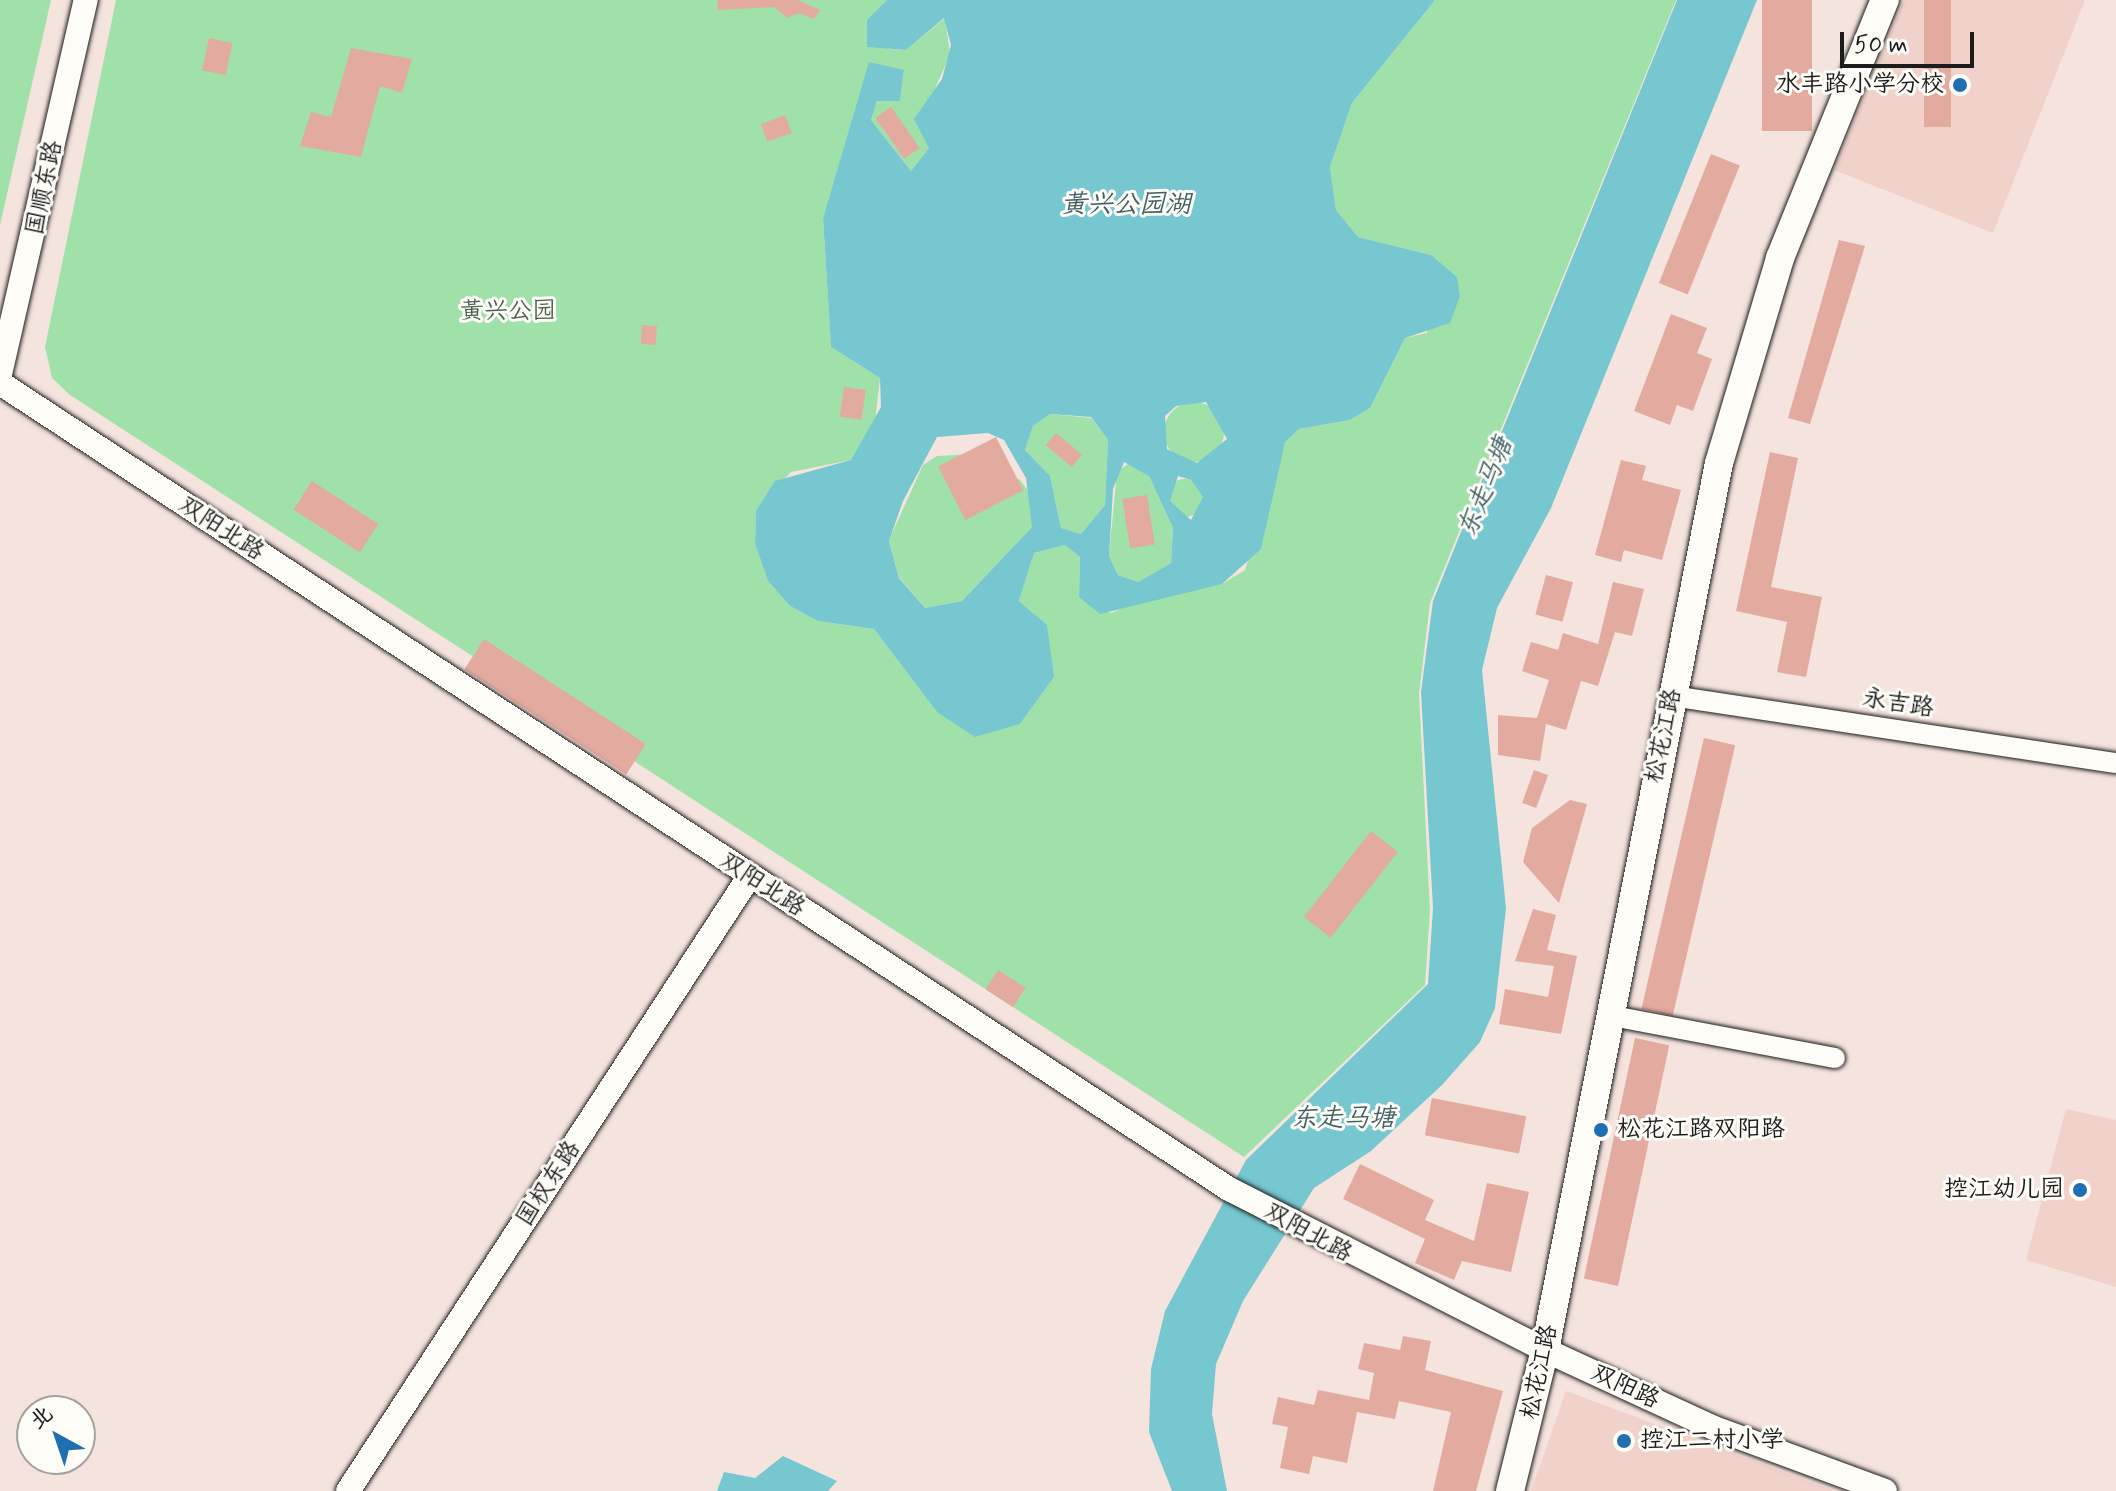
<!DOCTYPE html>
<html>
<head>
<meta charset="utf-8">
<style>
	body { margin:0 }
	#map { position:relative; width:2116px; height:1491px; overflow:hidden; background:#f5e3dd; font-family:Mynerve,"LXGW WenKai TC",sans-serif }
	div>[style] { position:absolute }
	.built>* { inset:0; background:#f0d2ca }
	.green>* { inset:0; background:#a0e1aa }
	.round { border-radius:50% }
	.water>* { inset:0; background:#76c7cf }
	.building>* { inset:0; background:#e3aa9f; transform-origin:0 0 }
	.roads { filter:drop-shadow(0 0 2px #1c1c1c) drop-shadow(0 0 2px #1c1c1c) }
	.minor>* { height:20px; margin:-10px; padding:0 10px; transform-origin:10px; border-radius:10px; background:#fdfcf7 }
	.tertiary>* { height:24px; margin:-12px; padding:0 12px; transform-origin:12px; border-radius:12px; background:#fdfcf7 }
	.secondary>* { height:28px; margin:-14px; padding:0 14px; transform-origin:14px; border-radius:14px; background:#fdfcf7 }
	.dots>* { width:22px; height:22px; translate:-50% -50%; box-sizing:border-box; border:4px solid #fdfcf7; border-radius:50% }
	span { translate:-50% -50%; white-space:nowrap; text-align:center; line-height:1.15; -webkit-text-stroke:6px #fdfcf7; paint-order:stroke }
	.poi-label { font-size:24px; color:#1c1c1c }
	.right { translate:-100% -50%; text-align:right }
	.left { translate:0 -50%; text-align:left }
	.street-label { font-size:24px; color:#1c1c1c }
	.park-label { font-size:24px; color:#4a614e }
	.water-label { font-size:26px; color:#406064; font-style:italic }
	.north { position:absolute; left:16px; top:1395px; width:80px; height:80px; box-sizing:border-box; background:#fdfcf7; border:2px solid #a3a29f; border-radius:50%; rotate:320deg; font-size:22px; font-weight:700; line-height:32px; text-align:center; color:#1c1c1c }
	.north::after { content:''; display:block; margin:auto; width:28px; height:36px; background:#1f6fb2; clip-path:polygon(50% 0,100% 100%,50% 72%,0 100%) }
	.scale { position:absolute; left:1840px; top:32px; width:134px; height:36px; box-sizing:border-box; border:4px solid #1c1c1c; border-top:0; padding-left:10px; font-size:24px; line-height:28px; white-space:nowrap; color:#1c1c1c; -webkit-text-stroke:6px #fdfcf7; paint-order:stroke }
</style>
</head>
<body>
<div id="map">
	<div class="built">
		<div style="clip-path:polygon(1904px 0,2085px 0,1993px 233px,1834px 170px)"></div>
		<div style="clip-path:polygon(2066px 1109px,2116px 1120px,2116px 1287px,2026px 1260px)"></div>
		<div style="clip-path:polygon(1566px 1391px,1834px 1491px,1531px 1491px)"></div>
	</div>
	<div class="green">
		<div style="clip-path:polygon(0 0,51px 0,0 225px)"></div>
		<div style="clip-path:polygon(116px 0,887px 0,882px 6px,888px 49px,906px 50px,945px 18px,950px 54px,935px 89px,929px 148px,911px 171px,871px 120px,877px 101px,900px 101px,904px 70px,863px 84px,823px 218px,831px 347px,880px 378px,874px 430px,851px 460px,791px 472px,756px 511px,755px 544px,768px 581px,790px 606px,818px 621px,874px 629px,937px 712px,1020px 724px,1054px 677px,1035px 615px,1019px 601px,1034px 553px,1065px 545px,1080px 557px,1079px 597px,1111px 613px,1150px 597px,1222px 584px,1245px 570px,1285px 442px,1299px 429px,1350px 420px,1370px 408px,1405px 338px,1427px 333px,1431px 255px,1358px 237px,1336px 210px,1330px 167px,1352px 103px,1435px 0,1676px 0,1430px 603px,1419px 694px,1430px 911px,1425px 985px,1244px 1157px,70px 395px,52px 378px,45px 347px)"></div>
		<div class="round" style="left:1164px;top:402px;width:60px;height:60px"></div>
		<div style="clip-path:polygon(1050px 414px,1091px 418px,1108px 440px,1105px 505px,1081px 534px,1061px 528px,1050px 476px,1025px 450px,1033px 426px)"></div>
		<div style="clip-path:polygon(974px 454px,1020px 480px,1032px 496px,1032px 527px,962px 601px,925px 608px,899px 577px,889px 540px,923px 465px,937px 456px)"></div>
		<div style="clip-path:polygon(1132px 461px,1149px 476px,1173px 528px,1171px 563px,1138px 582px,1118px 575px,1109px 556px,1117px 472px)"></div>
		<div class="round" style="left:1166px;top:479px;width:38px;height:38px"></div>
	</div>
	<div class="water">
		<div style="clip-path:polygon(evenodd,887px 0,1435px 0,1352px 103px,1330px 167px,1336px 210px,1358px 237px,1431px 255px,1457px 277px,1460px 296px,1450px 323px,1405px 338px,1370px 408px,1350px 420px,1299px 429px,1285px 442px,1261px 549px,1222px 584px,1100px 614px,1079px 597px,1080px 557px,1065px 545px,1034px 553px,1019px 601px,1047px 625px,1054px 677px,1020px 724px,975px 737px,937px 712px,874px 629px,818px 621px,790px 606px,768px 581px,755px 544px,756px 511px,775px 481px,851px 460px,881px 407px,880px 378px,831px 347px,823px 218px,869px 62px,904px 70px,900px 101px,877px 101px,871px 120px,911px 171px,929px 148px,914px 119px,942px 79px,951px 45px,944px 18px,906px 50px,867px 47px,867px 20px,887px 0,1206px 402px,1227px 439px,1197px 463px,1167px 449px,1165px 416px,1176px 406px,1206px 402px,887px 0,1050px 414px,1091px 417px,1108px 440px,1105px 505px,1081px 534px,1061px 528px,1050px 476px,1025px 450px,1033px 426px,1050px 414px,887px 0,988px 433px,1004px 440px,1026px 478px,1032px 527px,962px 601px,925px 608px,899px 578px,889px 541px,903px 501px,937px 437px,988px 433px,887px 0,1124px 462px,1149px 476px,1173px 528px,1171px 563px,1138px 582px,1118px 575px,1109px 556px,1113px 489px,1124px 462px,887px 0,1178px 476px,1191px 480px,1203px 497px,1191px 520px,1170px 501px,1178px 476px)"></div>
		<div style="clip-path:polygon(1677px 0,1757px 0,1551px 508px,1497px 608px,1482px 670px,1506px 908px,1495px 1008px,1480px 1042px,1442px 1085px,1371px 1151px,1314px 1188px,1243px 1301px,1216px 1364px,1212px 1414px,1227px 1491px,1172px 1491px,1149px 1432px,1151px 1369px,1165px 1311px,1246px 1160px,1428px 984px,1433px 908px,1421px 692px,1433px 601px)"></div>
		<div style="clip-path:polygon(783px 1456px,837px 1481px,828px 1491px,717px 1491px,724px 1472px,755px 1478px)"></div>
	</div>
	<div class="building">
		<div style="clip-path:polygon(718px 0,798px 0,820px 10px,814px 19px,799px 13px,787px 18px,774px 7px,717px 10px)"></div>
		<div style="left:1762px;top:0;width:50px;height:131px"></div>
		<div style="left:1924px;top:0;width:27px;height:127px"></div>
		<div style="left:209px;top:38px;width:24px;height:33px;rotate:12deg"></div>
		<div style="clip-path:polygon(351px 48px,412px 59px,402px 93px,380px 86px,361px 157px,300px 146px,311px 112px,331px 117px)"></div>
		<div style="left:891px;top:107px;width:50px;height:19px;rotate:55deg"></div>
		<div style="left:785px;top:115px;width:19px;height:26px;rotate:69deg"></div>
		<div style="left:1711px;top:154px;width:31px;height:139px;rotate:22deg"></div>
		<div style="clip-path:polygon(1839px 240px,1865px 246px,1810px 424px,1788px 418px)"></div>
		<div style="clip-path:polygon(1671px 314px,1707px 328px,1697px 353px,1712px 359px,1693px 411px,1677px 405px,1670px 425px,1634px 411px)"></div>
		<div style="left:642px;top:325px;width:15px;height:19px;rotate:4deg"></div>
		<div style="left:844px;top:387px;width:22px;height:30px;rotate:8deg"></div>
		<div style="left:1056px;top:433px;width:34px;height:16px;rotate:40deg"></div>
		<div style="left:996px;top:437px;width:60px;height:65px;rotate:63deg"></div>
		<div style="clip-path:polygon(1770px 452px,1798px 458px,1771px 587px,1822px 597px,1806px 677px,1777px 672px,1787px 622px,1736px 611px)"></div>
		<div style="clip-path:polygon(1621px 460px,1646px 466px,1642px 480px,1681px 490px,1662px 560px,1624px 550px,1621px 562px,1595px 555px)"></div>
		<div style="left:312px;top:481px;width:79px;height:34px;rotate:33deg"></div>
		<div style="left:1147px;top:495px;width:50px;height:25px;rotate:81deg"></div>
		<div style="left:1546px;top:575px;width:28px;height:41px;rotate:15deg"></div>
		<div style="clip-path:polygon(1613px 582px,1644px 589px,1632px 636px,1615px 632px,1598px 686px,1581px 681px,1566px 730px,1546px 724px,1540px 761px,1498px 755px,1498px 715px,1537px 718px,1549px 680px,1522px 671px,1531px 642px,1558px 650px,1563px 633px,1598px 644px)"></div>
		<div style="left:484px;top:639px;width:193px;height:36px;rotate:33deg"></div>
		<div style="left:1704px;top:738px;width:32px;height:278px;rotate:13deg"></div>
		<div style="left:1534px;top:770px;width:15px;height:35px;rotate:20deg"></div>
		<div style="clip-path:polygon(1570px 800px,1587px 804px,1559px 903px,1523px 862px,1532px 828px)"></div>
		<div style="left:1371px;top:831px;width:34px;height:109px;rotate:38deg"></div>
		<div style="clip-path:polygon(1533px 909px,1556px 915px,1547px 950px,1577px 956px,1561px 1034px,1499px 1024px,1505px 989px,1548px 997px,1554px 966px,1515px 961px)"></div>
		<div style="left:998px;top:970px;width:33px;height:23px;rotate:33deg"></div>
		<div style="left:1635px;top:1038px;width:35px;height:246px;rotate:12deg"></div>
		<div style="left:1432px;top:1098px;width:96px;height:38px;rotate:11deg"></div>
		<div style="clip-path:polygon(1360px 1164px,1434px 1200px,1425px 1220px,1474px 1241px,1487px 1183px,1529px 1192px,1511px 1272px,1462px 1261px,1454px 1280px,1415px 1263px,1425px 1239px,1343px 1199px)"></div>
		<div style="clip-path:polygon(1403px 1336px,1431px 1341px,1425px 1370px,1503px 1391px,1476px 1491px,1433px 1491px,1451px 1412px,1399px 1401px,1395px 1419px,1357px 1412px,1347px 1463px,1313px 1456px,1309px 1474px,1280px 1468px,1288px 1427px,1272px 1424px,1278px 1397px,1314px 1405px,1318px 1390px,1369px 1400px,1374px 1373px,1358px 1369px,1364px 1343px,1400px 1350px)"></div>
	</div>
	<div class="roads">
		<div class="minor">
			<div style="left:1672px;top:696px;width:449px;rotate:8.6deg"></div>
			<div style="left:1607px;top:1015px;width:232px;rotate:10.7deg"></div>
		</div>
		<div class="tertiary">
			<div style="left:0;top:374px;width:384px;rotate:-77.1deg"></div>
			<div style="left:0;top:383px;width:1470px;rotate:33.26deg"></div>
			<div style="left:1229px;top:1189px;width:355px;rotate:27deg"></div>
			<div style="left:1545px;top:1350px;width:186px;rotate:24.8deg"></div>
			<div style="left:1714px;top:1428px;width:182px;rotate:20.2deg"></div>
			<div style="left:348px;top:1491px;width:733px;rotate:-56.85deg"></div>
		</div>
		<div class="secondary">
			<div style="left:1510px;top:1491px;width:145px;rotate:-76.1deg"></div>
			<div style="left:1545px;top:1350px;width:904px;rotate:-78.9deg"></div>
			<div style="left:1719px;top:463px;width:214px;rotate:-73.4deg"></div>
			<div style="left:1780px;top:258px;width:279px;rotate:-67.9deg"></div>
		</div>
	</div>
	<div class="dots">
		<div style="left:1960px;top:85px;background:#1f6fb2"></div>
		<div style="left:1601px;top:1130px;background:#1f6fb2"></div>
		<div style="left:2080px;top:1190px;background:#1f6fb2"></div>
		<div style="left:1624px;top:1441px;background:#1f6fb2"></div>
	</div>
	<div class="poi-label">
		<span class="right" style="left:1944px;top:85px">水丰路小学分校</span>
		<span class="left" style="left:1617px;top:1130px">松花江路双阳路</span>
		<span class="right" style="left:2064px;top:1190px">控江幼儿园</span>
		<span class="left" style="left:1640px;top:1441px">控江二村小学</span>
	</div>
	<div class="street-label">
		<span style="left:45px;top:188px;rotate:-78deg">国顺东路</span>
		<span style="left:221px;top:529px;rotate:33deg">双阳北路</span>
		<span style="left:1898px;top:704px;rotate:9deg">永吉路</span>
		<span style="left:1664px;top:736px;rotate:-78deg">松花江路</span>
		<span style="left:762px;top:885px;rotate:33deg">双阳北路</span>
		<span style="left:549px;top:1184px;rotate:-57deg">国权东路</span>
		<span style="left:1308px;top:1233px;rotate:29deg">双阳北路</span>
		<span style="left:1540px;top:1372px;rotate:-78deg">松花江路</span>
		<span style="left:1625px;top:1387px;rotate:25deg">双阳路</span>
	</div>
	<div class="park-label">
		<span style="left:508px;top:312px">黄兴公园</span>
	</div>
	<div class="water-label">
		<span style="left:1126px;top:206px">黄兴公园湖</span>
		<span style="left:1487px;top:488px;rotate:-68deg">东走马塘</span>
		<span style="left:1343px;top:1120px">东走马塘</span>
	</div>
	<div class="north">北</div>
	<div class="scale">50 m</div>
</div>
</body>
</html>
